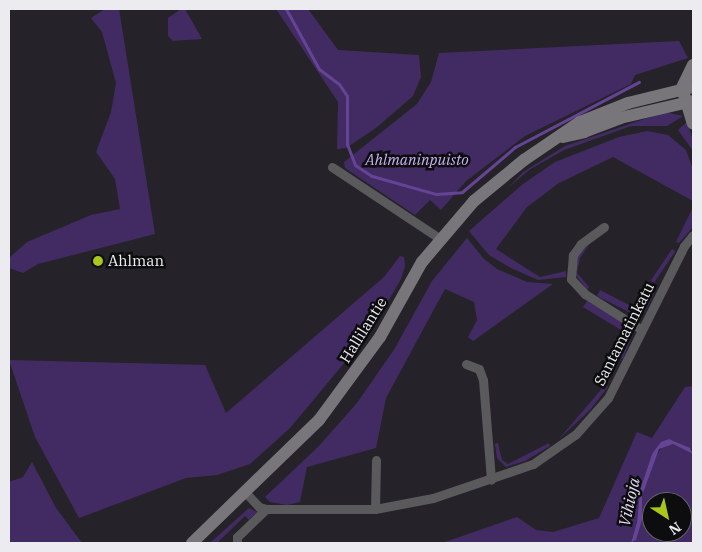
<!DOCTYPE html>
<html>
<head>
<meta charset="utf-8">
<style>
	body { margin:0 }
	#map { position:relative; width:702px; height:552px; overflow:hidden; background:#252329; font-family:"IBM Plex Serif",serif }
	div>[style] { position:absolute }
	.green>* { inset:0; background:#422b62; transform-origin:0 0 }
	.water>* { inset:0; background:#654495 }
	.stream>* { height:3px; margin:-1.5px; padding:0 1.5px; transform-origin:1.5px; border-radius:1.5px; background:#654495 }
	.street>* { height:9px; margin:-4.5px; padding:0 4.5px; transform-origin:4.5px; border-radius:4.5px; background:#5a595c }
	.secondary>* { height:12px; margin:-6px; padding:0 6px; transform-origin:6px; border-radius:6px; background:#78767b }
	.dots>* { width:14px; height:14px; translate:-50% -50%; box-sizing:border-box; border:2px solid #0d0d0f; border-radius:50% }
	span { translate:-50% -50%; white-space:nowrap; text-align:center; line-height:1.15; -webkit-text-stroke:5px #0d0d0f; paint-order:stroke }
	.park-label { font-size:15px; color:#c9b2f4; font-style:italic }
	.poi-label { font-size:15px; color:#ecebef }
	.left { translate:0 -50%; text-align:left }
	.street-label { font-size:15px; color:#ecebef }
	.water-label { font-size:16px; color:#e4ddf4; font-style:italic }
	.frame { position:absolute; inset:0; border:10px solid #ecebef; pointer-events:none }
	.north { position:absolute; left:642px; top:492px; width:50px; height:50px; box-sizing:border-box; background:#0d0d0f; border:1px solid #666669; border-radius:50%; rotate:145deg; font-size:14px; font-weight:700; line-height:20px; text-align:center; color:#ecebef }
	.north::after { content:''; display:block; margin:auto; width:18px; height:22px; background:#a9c71a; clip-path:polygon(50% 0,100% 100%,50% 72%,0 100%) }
</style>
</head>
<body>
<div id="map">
	<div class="green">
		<div style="clip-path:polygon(105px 9px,119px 9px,155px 234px,38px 264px,23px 273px,9px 268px,9px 258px,27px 242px,91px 215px,120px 209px,115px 179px,96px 152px,111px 112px,116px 83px,102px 32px,91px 18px)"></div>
		<div style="clip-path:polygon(181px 9px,185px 9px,202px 39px,173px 41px,168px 36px,168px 18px)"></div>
		<div style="clip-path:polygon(276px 9px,308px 9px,338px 50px,419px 55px,421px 77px,413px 96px,376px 128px,346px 148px,337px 149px,338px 102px)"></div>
		<div style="clip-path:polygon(679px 41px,688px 58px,635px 75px,631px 84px,525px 136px,466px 181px,441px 210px,430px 200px,415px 215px,345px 168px,344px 162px,417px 104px,431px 82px,439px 53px)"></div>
		<div style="clip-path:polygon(665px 112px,683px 116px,667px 126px,631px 126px,564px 150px,529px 170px,509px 187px,523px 172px,565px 146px)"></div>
		<div style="clip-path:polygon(687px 122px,693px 139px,693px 151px,678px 130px)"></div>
		<div style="clip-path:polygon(647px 131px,668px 135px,686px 150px,693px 169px,693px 201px,613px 157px,559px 183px,527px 207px,496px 249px,540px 277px,566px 271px,566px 277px,538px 280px,511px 268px,489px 255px,469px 231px,523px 184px,555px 162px,619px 137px)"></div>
		<div style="clip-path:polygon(693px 207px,693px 227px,679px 243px,676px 242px)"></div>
		<div style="clip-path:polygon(608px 228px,592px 240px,580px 258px,577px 273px,589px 287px,587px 290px,575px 274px,578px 257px,585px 245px)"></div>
		<div style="clip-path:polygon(467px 238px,484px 259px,497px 269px,527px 282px,553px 284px,473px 341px,468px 337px,477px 320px,474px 302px,445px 289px,386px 398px,376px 448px,307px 467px,300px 502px,287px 505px,270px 502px,265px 497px,318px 447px,357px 403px,395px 348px,432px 281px)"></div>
		<div style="left:672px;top:249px;width:4px;height:38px;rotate:34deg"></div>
		<div style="clip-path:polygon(400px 256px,404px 257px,405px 266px,401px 279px,370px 332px,290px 428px,250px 464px,217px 475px,186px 478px,79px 518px,35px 437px,9px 360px,205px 365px,226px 413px,384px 277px)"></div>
		<div style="clip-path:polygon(652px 289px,655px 291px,645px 312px,637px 316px,597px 296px,600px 290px,631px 306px,639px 306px)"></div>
		<div style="clip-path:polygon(587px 301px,626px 324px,633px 333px,623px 359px,620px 358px,631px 336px,583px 307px)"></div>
		<div style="clip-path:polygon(605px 385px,608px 387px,590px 410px,558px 440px)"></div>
		<div style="clip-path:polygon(693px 386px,693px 450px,672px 440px,652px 454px,640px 490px,637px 522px,631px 543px,442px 543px,517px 517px,536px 530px,553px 532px,599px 518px,637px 432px,652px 438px,685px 387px)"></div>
		<div style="clip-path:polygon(498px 443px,502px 460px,508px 464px,549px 443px,550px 446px,525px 461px,506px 467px,497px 458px,495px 444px)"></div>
		<div style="clip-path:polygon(evenodd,673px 444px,693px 454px,693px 543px,634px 543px,642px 520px,642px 496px,655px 457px,662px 447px,673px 444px,652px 502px,682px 502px,682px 532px,652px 532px,652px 502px)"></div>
		<div style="clip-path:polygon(32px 462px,56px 508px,82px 543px,9px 543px,9px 482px,23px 477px)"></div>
		<div style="clip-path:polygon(249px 508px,257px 512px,249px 520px,245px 516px,217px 543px,210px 543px)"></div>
	</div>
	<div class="water">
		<div style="clip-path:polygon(669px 439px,690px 448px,693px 454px,673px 444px,659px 449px,642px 496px,642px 520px,636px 540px,631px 543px,637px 522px,640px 490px,652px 454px,661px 442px)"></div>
	</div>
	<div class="stream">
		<div style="left:286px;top:9px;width:68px;rotate:61.2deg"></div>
		<div style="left:319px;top:69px;width:25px;rotate:37deg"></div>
		<div style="left:339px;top:84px;width:14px;rotate:56deg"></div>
		<div style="left:347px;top:96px;width:48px;rotate:90deg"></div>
		<div style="left:347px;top:144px;width:22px;rotate:69deg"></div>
		<div style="left:355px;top:165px;width:20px;rotate:33deg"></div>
		<div style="left:372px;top:176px;width:66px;rotate:15.7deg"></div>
		<div style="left:436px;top:194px;width:26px;rotate:-4deg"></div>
		<div style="left:462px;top:192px;width:70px;rotate:-40.3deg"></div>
		<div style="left:515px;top:147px;width:140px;rotate:-27.7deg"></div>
	</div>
	<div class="street">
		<div style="left:332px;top:167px;width:128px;rotate:33.6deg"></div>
		<div style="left:604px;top:227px;width:29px;rotate:144deg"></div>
		<div style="left:581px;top:244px;width:14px;rotate:126deg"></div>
		<div style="left:573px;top:255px;width:24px;rotate:95deg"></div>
		<div style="left:571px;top:279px;width:21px;rotate:47deg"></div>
		<div style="left:585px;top:294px;width:67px;rotate:32.3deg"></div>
		<div style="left:466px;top:364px;width:14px;rotate:21deg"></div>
		<div style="left:479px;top:369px;width:12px;rotate:70deg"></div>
		<div style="left:483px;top:380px;width:100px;rotate:85.4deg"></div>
		<div style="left:246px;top:493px;width:19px;rotate:47deg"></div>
		<div style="left:259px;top:507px;width:7px;rotate:16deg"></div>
		<div style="left:266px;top:509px;width:109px"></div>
		<div style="left:375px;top:509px;width:59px;rotate:-10.7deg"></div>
		<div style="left:433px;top:498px;width:106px;rotate:-18.8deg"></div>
		<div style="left:533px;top:464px;width:52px;rotate:-34.9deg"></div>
		<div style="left:576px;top:434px;width:48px;rotate:-48.4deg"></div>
		<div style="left:608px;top:398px;width:170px;rotate:-63.4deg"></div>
		<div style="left:684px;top:246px;width:14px;rotate:-51deg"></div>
		<div style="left:375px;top:509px;width:49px;rotate:-88.8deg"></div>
		<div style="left:237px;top:543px;width:6px;rotate:-90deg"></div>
		<div style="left:237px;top:537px;width:40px;rotate:-44deg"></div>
	</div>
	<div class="secondary">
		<div style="left:693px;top:65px;width:25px;rotate:116deg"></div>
		<div style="left:682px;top:88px;width:37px;rotate:73deg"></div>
		<div style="left:563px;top:137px;width:22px;rotate:-13deg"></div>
		<div style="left:584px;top:132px;width:39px;rotate:-21deg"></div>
		<div style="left:620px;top:118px;width:75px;rotate:-13.1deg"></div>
		<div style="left:192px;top:543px;width:177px;rotate:-44.1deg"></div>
		<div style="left:319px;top:420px;width:103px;rotate:-53.7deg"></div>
		<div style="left:380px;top:337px;width:86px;rotate:-60.8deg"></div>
		<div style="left:422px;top:262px;width:80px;rotate:-49.6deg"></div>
		<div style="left:474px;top:201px;width:65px;rotate:-39.4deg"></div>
		<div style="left:524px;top:160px;width:68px;rotate:-34.2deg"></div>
		<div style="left:580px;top:122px;width:52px;rotate:-21.6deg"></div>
		<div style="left:628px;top:103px;width:67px;rotate:-13.8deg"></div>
	</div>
	<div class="dots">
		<div style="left:98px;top:261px;background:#a9c71a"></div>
	</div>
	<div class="park-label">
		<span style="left:417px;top:160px">Ahlmaninpuisto</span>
	</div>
	<div class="poi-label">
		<span class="left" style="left:108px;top:261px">Ahlman</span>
	</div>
	<div class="street-label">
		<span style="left:363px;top:330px;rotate:-58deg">Hallilantie</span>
		<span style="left:624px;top:334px;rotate:-63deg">Santamatinkatu</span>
	</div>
	<div class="water-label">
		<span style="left:629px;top:502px;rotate:-78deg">Vihioja</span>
	</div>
	<div class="frame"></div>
	<div class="north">N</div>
</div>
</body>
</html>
